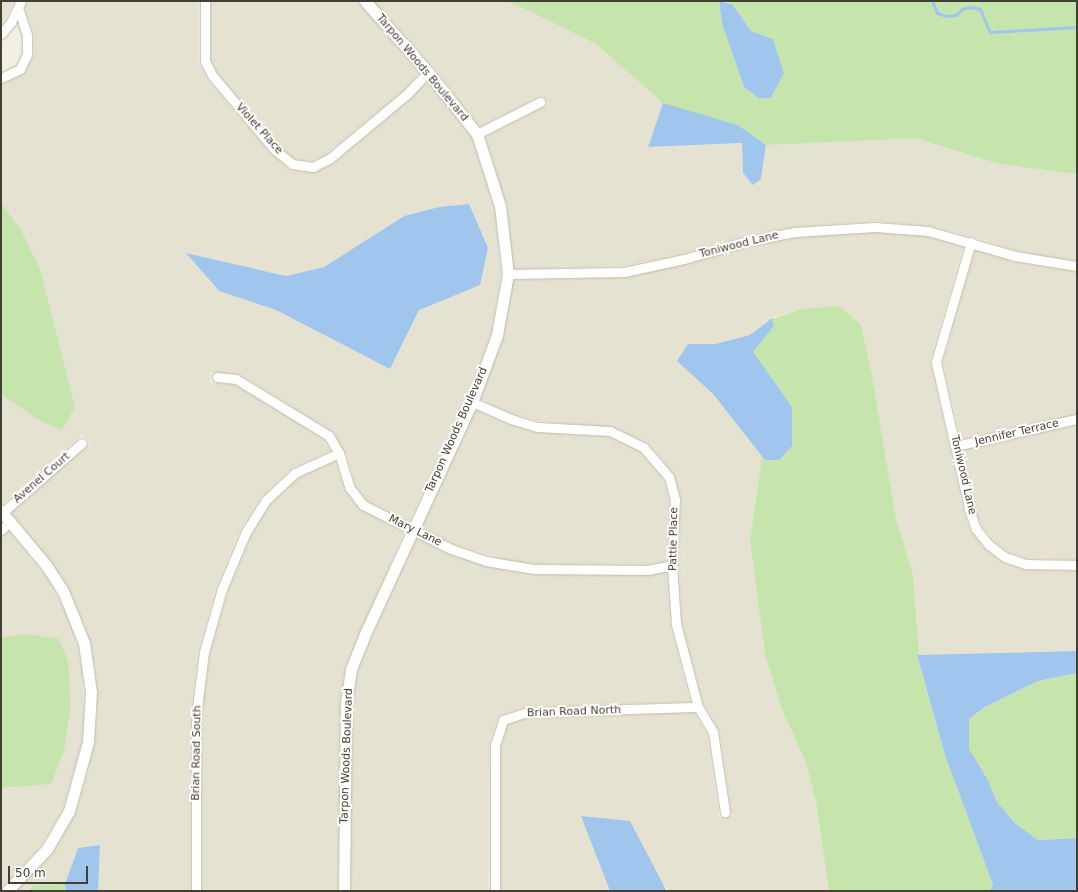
<!DOCTYPE html>
<html>
<head>
<meta charset="utf-8">
<style>
	body { margin:0 }
	#map { position:relative; width:1078px; height:892px; overflow:hidden; background:#f2efe4; font-family:"DejaVu Sans",sans-serif }
	div>[style] { position:absolute }
	.residential>* { inset:0; background:#e5e2d2 }
	.green>* { inset:0; background:#c6e5ad }
	.water>* { inset:0; background:#a1c6ee }
	.stream>* { height:3px; margin:-1.5px; padding:0 1.5px; transform-origin:1.5px; border-radius:1.5px; background:#a1c6ee }
	.roads { filter:drop-shadow(0 0 1px #bdb8a7) drop-shadow(0 0 1px #bdb8a7) }
	.minor>* { height:9px; margin:-4.5px; padding:0 4.5px; transform-origin:4.5px; border-radius:4.5px; background:#fff }
	.tertiary>* { height:11px; margin:-5.5px; padding:0 5.5px; transform-origin:5.5px; border-radius:5.5px; background:#fff }
	span { translate:-50% -50%; white-space:nowrap; text-align:center; line-height:1.15; -webkit-text-stroke:4px #fff; paint-order:stroke }
	.street-label { font-size:11px; color:#433f34 }
	.frame { position:absolute; inset:0; border:2px solid #433f34; pointer-events:none }
	.scale { position:absolute; left:8px; top:866px; width:80px; height:18px; box-sizing:border-box; border:2px solid #433f34; border-top:0; padding-left:5px; font-size:12px; line-height:14px; white-space:nowrap; color:#433f34; -webkit-text-stroke:3px #fff; paint-order:stroke }
</style>
</head>
<body>
<div id="map">
	<div class="residential">
		<div style="clip-path:polygon(1px 1px,14px 1px,1px 25px)"></div>
		<div style="clip-path:polygon(evenodd,27px 1px,198px 1px,198px 61px,207px 79px,271px 154px,291px 170px,312px 172px,333px 164px,411px 98px,428px 81px,472px 137px,494px 207px,501px 274px,491px 334px,466px 400px,409px 522px,367px 501px,356px 486px,347px 456px,333px 432px,239px 374px,211px 372px,210px 383px,234px 384px,313px 432px,324px 440px,330px 451px,292px 468px,260px 498px,240px 530px,216px 587px,198px 651px,190px 716px,190px 891px,98px 891px,100px 845px,78px 848px,65px 884px,33px 885px,29px 891px,16px 891px,52px 852px,75px 813px,89px 768px,97px 715px,95px 667px,90px 642px,79px 614px,61px 576px,10px 513px,91px 443px,82px 435px,2px 504px,1px 502px,1px 394px,7px 397px,21px 230px,1px 203px,1px 84px,24px 73px,34px 55px,34px 34px,25px 9px,27px 1px,469px 204px,437px 302px,419px 310px,390px 369px,276px 310px,219px 291px,186px 253px,286px 276px,324px 267px,404px 216px,439px 207px,469px 204px)"></div>
		<div style="clip-path:polygon(211px 1px,357px 1px,420px 72px,403px 91px,325px 155px,312px 161px,294px 159px,279px 147px,217px 73px,211px 59px)"></div>
		<div style="clip-path:polygon(373px 1px,504px 1px,525px 9px,596px 44px,663px 103px,648px 147px,742px 143px,743px 173px,761px 179px,766px 145px,869px 138px,915px 138px,999px 164px,1077px 174px,1077px 261px,1016px 251px,978px 238px,930px 226px,875px 221px,794px 227px,745px 235px,682px 254px,623px 266px,513px 269px,506px 204px,485px 137px,549px 104px,542px 95px,479px 127px,437px 71px)"></div>
		<div style="clip-path:polygon(875px 232px,927px 237px,963px 246px,930px 361px,963px 510px,970px 531px,984px 548px,1001px 561px,1025px 570px,1077px 571px,1077px 651px,919px 655px,913px 575px,896px 519px,872px 375px,861px 325px,801px 309px,771px 318px,750px 335px,715px 344px,688px 344px,678px 361px,713px 394px,762px 456px,750px 541px,765px 655px,782px 710px,805px 760px,816px 801px,829px 891px,670px 891px,582px 816px,610px 891px,501px 891px,501px 746px,508px 724px,528px 717px,694px 713px,707px 734px,719px 818px,732px 816px,720px 732px,703px 702px,682px 623px,679px 565px,681px 500px,674px 474px,648px 443px,612px 427px,540px 421px,513px 414px,480px 399px,503px 337px,513px 280px,626px 277px,686px 264px,748px 246px,796px 237px)"></div>
		<div style="clip-path:polygon(975px 249px,1013px 262px,1077px 272px,1077px 414px,961px 439px,943px 362px)"></div>
		<div style="clip-path:polygon(475px 410px,508px 424px,536px 432px,608px 437px,639px 451px,663px 479px,669px 500px,666px 561px,648px 564px,535px 564px,508px 560px,453px 544px,420px 528px)"></div>
		<div style="clip-path:polygon(1077px 425px,1077px 560px,1026px 558px,1008px 552px,994px 541px,982px 526px,975px 508px,963px 450px)"></div>
		<div style="clip-path:polygon(335px 461px,344px 489px,358px 508px,404px 532px,345px 669px,340px 702px,338px 891px,202px 891px,202px 716px,210px 653px,228px 591px,252px 534px,270px 504px,299px 477px)"></div>
		<div style="clip-path:polygon(9px 531px,50px 581px,68px 618px,77px 644px,82px 669px,84px 715px,82px 742px,63px 809px,41px 846px,1px 889px,1px 788px,10px 788px,27px 634px,1px 637px,1px 537px)"></div>
		<div style="clip-path:polygon(415px 538px,449px 554px,506px 571px,534px 575px,648px 575px,667px 572px,670px 625px,690px 702px,527px 706px,501px 715px,497px 719px,489px 745px,488px 891px,350px 891px,353px 703px,357px 671px)"></div>
	</div>
	<div class="green">
		<div style="clip-path:polygon(504px 1px,719px 1px,722px 24px,744px 87px,758px 98px,771px 98px,784px 73px,773px 39px,751px 31px,732px 4px,725px 1px,1077px 1px,1077px 174px,999px 164px,915px 138px,766px 145px,738px 125px,664px 104px,596px 44px,525px 9px)"></div>
		<div style="clip-path:polygon(1px 203px,21px 230px,40px 269px,75px 407px,62px 430px,37px 419px,1px 394px)"></div>
		<div style="clip-path:polygon(839px 306px,861px 325px,872px 375px,896px 519px,913px 575px,919px 654px,917px 656px,945px 755px,993px 885px,990px 891px,829px 891px,816px 801px,805px 760px,782px 710px,765px 655px,750px 541px,762px 456px,765px 460px,753px 351px,774px 326px,772px 319px,801px 309px)"></div>
		<div style="clip-path:polygon(27px 634px,59px 639px,68px 661px,71px 706px,64px 751px,51px 784px,1px 788px,1px 637px)"></div>
		<div style="clip-path:polygon(1077px 673px,1077px 838px,1038px 840px,1016px 824px,997px 802px,988px 780px,969px 749px,969px 719px,985px 707px,1038px 681px)"></div>
		<div style="clip-path:polygon(65px 884px,66px 891px,29px 891px,33px 885px)"></div>
	</div>
	<div class="water">
		<div style="clip-path:polygon(719px 1px,732px 4px,751px 31px,773px 39px,784px 73px,771px 98px,758px 98px,744px 87px,722px 24px)"></div>
		<div style="clip-path:polygon(663px 103px,738px 125px,766px 145px,761px 179px,753px 185px,743px 173px,742px 143px,648px 147px)"></div>
		<div style="clip-path:polygon(469px 204px,488px 248px,480px 285px,419px 310px,390px 369px,276px 310px,219px 291px,186px 253px,286px 276px,324px 267px,404px 216px,439px 207px)"></div>
		<div style="clip-path:polygon(772px 318px,774px 326px,753px 352px,792px 407px,792px 446px,779px 460px,765px 460px,713px 394px,677px 361px,688px 344px,715px 344px,750px 335px)"></div>
		<div style="clip-path:polygon(1077px 651px,1077px 673px,1038px 681px,985px 707px,969px 719px,969px 749px,988px 780px,997px 802px,1016px 824px,1038px 840px,1077px 838px,1077px 891px,990px 891px,993px 885px,945px 755px,917px 655px)"></div>
		<div style="clip-path:polygon(581px 816px,630px 821px,666px 890px,670px 891px,610px 891px)"></div>
		<div style="clip-path:polygon(100px 845px,98px 891px,66px 891px,65px 884px,78px 848px)"></div>
	</div>
	<div class="stream">
		<div style="left:932px;top:1px;width:13px;rotate:67deg"></div>
		<div style="left:937px;top:13px;width:9px;rotate:18deg"></div>
		<div style="left:946px;top:16px;width:10px;rotate:-6deg"></div>
		<div style="left:956px;top:15px;width:8px;rotate:-45deg"></div>
		<div style="left:962px;top:9px;width:8px;rotate:-14deg"></div>
		<div style="left:970px;top:7px;width:10px;rotate:11deg"></div>
		<div style="left:980px;top:9px;width:25px;rotate:67deg"></div>
		<div style="left:990px;top:32px;width:87px;rotate:-3.3deg"></div>
	</div>
	<div class="roads">
		<div class="minor">
			<div style="left:205px;top:1px;width:60px;rotate:90deg"></div>
			<div style="left:205px;top:61px;width:16px;rotate:63deg"></div>
			<div style="left:212px;top:75px;width:98px;rotate:50deg"></div>
			<div style="left:275px;top:150px;width:22px;rotate:39deg"></div>
			<div style="left:292px;top:164px;width:21px;rotate:8deg"></div>
			<div style="left:313px;top:167px;width:18px;rotate:-27deg"></div>
			<div style="left:329px;top:159px;width:102px;rotate:-39.8deg"></div>
			<div style="left:407px;top:94px;width:30px;rotate:-46deg"></div>
			<div style="left:1px;top:34px;width:16px;rotate:-50deg"></div>
			<div style="left:11px;top:22px;width:23px;rotate:-65deg"></div>
			<div style="left:1px;top:78px;width:21px;rotate:-25deg"></div>
			<div style="left:20px;top:69px;width:17px;rotate:-65deg"></div>
			<div style="left:27px;top:54px;width:19px;rotate:-90deg"></div>
			<div style="left:27px;top:35px;width:28px;rotate:-108deg"></div>
			<div style="left:477px;top:134px;width:71px;rotate:-26.9deg"></div>
			<div style="left:971px;top:242px;width:125px;rotate:106.3deg"></div>
			<div style="left:936px;top:362px;width:151px;rotate:77.3deg"></div>
			<div style="left:969px;top:509px;width:21px;rotate:71deg"></div>
			<div style="left:976px;top:529px;width:21px;rotate:51deg"></div>
			<div style="left:989px;top:545px;width:20px;rotate:37deg"></div>
			<div style="left:1005px;top:557px;width:21px;rotate:19deg"></div>
			<div style="left:1025px;top:564px;width:52px;rotate:1.1deg"></div>
			<div style="left:508px;top:274px;width:116px;rotate:-1deg"></div>
			<div style="left:624px;top:272px;width:61px;rotate:-12.2deg"></div>
			<div style="left:684px;top:259px;width:66px;rotate:-15.9deg"></div>
			<div style="left:747px;top:241px;width:49px;rotate:-10.6deg"></div>
			<div style="left:795px;top:232px;width:80px;rotate:-3.6deg"></div>
			<div style="left:875px;top:227px;width:53px;rotate:4.3deg"></div>
			<div style="left:928px;top:231px;width:91px;rotate:16deg"></div>
			<div style="left:1015px;top:256px;width:63px;rotate:9.2deg"></div>
			<div style="left:217px;top:377px;width:19px;rotate:6deg"></div>
			<div style="left:236px;top:379px;width:109px;rotate:31.5deg"></div>
			<div style="left:329px;top:436px;width:20px;rotate:60deg"></div>
			<div style="left:339px;top:453px;width:37px;rotate:73deg"></div>
			<div style="left:350px;top:488px;width:21px;rotate:53deg"></div>
			<div style="left:363px;top:505px;width:98px;rotate:26.6deg"></div>
			<div style="left:451px;top:549px;width:37px;rotate:19deg"></div>
			<div style="left:486px;top:561px;width:49px;rotate:9.5deg"></div>
			<div style="left:534px;top:569px;width:114px;rotate:0.5deg"></div>
			<div style="left:648px;top:570px;width:25px;rotate:-12deg"></div>
			<div style="left:472px;top:402px;width:43px;rotate:23.6deg"></div>
			<div style="left:511px;top:419px;width:28px;rotate:17deg"></div>
			<div style="left:538px;top:427px;width:72px;rotate:3.2deg"></div>
			<div style="left:610px;top:431px;width:37px;rotate:26deg"></div>
			<div style="left:643px;top:447px;width:40px;rotate:49deg"></div>
			<div style="left:669px;top:477px;width:23px;rotate:75deg"></div>
			<div style="left:675px;top:499px;width:66px;rotate:92.6deg"></div>
			<div style="left:672px;top:565px;width:59px;rotate:86.1deg"></div>
			<div style="left:676px;top:624px;width:86px;rotate:75.2deg"></div>
			<div style="left:698px;top:707px;width:29px;rotate:59deg"></div>
			<div style="left:713px;top:732px;width:81px;rotate:81.5deg"></div>
			<div style="left:956px;top:446px;width:124px;rotate:-12.6deg"></div>
			<div style="left:2px;top:513px;width:106px;rotate:-41.2deg"></div>
			<div style="left:1px;top:530px;width:12px;rotate:-42deg"></div>
			<div style="left:196px;top:891px;width:175px;rotate:-90deg"></div>
			<div style="left:196px;top:716px;width:64px;rotate:-82.9deg"></div>
			<div style="left:204px;top:652px;width:66px;rotate:-74.1deg"></div>
			<div style="left:222px;top:589px;width:62px;rotate:-67.2deg"></div>
			<div style="left:246px;top:532px;width:36px;rotate:-58deg"></div>
			<div style="left:265px;top:501px;width:41px;rotate:-43deg"></div>
			<div style="left:295px;top:473px;width:48px;rotate:-24.4deg"></div>
			<div style="left:495px;top:891px;width:146px;rotate:-90deg"></div>
			<div style="left:495px;top:745px;width:26px;rotate:-72deg"></div>
			<div style="left:503px;top:720px;width:25px;rotate:-18deg"></div>
			<div style="left:527px;top:712px;width:171px;rotate:-1.7deg"></div>
		</div>
		<div class="tertiary">
			<div style="left:1px;top:511px;width:70px;rotate:50.2deg"></div>
			<div style="left:46px;top:565px;width:31px;rotate:57deg"></div>
			<div style="left:63px;top:591px;width:56px;rotate:68deg"></div>
			<div style="left:84px;top:643px;width:49px;rotate:81.9deg"></div>
			<div style="left:91px;top:692px;width:50px;rotate:93.4deg"></div>
			<div style="left:88px;top:742px;width:72px;rotate:105.4deg"></div>
			<div style="left:69px;top:811px;width:44px;rotate:120.1deg"></div>
			<div style="left:47px;top:849px;width:58px;rotate:133.6deg"></div>
			<div style="left:344px;top:891px;width:189px;rotate:-89.4deg"></div>
			<div style="left:346px;top:702px;width:33px;rotate:-81deg"></div>
			<div style="left:351px;top:669px;width:35px;rotate:-68deg"></div>
			<div style="left:364px;top:636px;width:258px;rotate:-65.2deg"></div>
			<div style="left:472px;top:402px;width:72px;rotate:-69.5deg"></div>
			<div style="left:497px;top:335px;width:62px;rotate:-79.8deg"></div>
			<div style="left:508px;top:274px;width:68px;rotate:-96.7deg"></div>
			<div style="left:500px;top:206px;width:76px;rotate:-107.7deg"></div>
			<div style="left:477px;top:134px;width:79px;rotate:-128.3deg"></div>
			<div style="left:428px;top:72px;width:95px;rotate:-131.6deg"></div>
		</div>
	</div>
	<div class="street-label">
		<span style="left:422px;top:68px;rotate:50deg">Tarpon Woods Boulevard</span>
		<span style="left:259px;top:129px;rotate:48deg">Violet Place</span>
		<span style="left:739px;top:245px;rotate:-14deg">Toniwood Lane</span>
		<span style="left:457px;top:430px;rotate:-66deg">Tarpon Woods Boulevard</span>
		<span style="left:1017px;top:433px;rotate:-13deg">Jennifer Terrace</span>
		<span style="left:963px;top:475px;rotate:77deg">Toniwood Lane</span>
		<span style="left:42px;top:478px;rotate:-41deg">Avenel Court</span>
		<span style="left:415px;top:531px;rotate:26deg">Mary Lane</span>
		<span style="left:674px;top:539px;rotate:-89deg">Pattie Place</span>
		<span style="left:574px;top:712px;rotate:-2deg">Brian Road North</span>
		<span style="left:197px;top:753px;rotate:-89deg">Brian Road South</span>
		<span style="left:347px;top:756px;rotate:-88deg">Tarpon Woods Boulevard</span>
	</div>
	<div class="frame"></div>
	<div class="scale">50 m</div>
</div>
</body>
</html>
